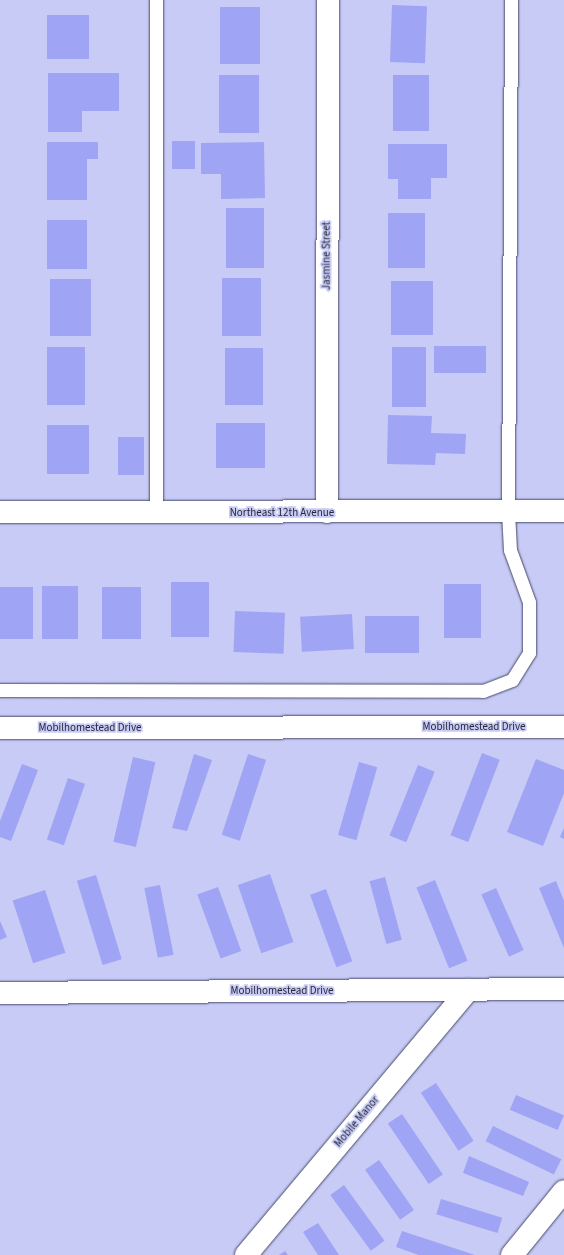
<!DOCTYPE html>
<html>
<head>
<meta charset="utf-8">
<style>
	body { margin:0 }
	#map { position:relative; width:564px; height:1255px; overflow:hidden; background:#c7cbf5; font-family:"Source Sans 3",sans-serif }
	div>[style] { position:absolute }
	.building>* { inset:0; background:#a0a4f4; transform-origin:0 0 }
	.roads { filter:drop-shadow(0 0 1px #47496c) drop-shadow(0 0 1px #47496c) }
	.service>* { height:13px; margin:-6.5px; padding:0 6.5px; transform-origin:6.5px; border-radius:6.5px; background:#fff }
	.minor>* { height:22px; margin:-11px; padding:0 11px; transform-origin:11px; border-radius:11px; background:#fff }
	span { translate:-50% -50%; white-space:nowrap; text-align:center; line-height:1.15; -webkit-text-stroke:3.5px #c7cbf5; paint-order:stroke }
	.street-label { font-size:11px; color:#262838 }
</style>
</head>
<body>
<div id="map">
	<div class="building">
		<div style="left:392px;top:5px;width:35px;height:57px;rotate:2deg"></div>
		<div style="left:220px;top:7px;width:40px;height:57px"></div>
		<div style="left:47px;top:15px;width:42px;height:44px"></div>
		<div style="clip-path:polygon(48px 73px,119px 73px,119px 111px,82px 111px,82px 132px,48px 132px)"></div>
		<div style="left:219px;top:75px;width:40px;height:58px"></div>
		<div style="left:393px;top:75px;width:36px;height:56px"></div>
		<div style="left:172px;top:141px;width:23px;height:28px"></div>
		<div style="clip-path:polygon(47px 142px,98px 142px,98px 159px,87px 159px,87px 200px,47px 200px)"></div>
		<div style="clip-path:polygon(264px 142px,265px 198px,221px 199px,221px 174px,201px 174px,201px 143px)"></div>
		<div style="clip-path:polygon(388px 144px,447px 144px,447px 178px,431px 178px,431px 199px,398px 199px,398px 179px,388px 179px)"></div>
		<div style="left:226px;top:208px;width:38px;height:60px"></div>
		<div style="left:388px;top:213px;width:37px;height:55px"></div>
		<div style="left:47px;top:220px;width:40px;height:49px"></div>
		<div style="left:222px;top:278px;width:39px;height:58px"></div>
		<div style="left:50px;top:279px;width:41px;height:57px"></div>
		<div style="left:391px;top:281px;width:42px;height:54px"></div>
		<div style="left:434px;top:346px;width:52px;height:27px"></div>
		<div style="left:47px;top:347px;width:38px;height:58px"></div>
		<div style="left:392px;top:347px;width:34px;height:60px"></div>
		<div style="left:225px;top:348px;width:38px;height:57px"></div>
		<div style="clip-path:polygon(388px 415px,432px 416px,431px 433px,466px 434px,465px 454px,436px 453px,435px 465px,387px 464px)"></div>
		<div style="left:216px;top:423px;width:49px;height:45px"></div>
		<div style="left:47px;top:425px;width:42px;height:49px"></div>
		<div style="left:118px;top:437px;width:26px;height:38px"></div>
		<div style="left:171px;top:582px;width:38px;height:55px"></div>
		<div style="left:444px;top:584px;width:37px;height:54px"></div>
		<div style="left:42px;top:586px;width:36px;height:53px"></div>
		<div style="left:0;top:587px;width:33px;height:52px"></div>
		<div style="left:102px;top:587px;width:39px;height:52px"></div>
		<div style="left:235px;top:611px;width:50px;height:41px;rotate:2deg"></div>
		<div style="left:352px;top:614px;width:35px;height:52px;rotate:87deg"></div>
		<div style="left:365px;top:616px;width:54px;height:37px"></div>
		<div style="left:482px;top:753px;width:19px;height:88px;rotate:21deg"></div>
		<div style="clip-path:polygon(194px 754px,212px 760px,187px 831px,172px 828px)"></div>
		<div style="left:248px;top:754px;width:19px;height:85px;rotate:18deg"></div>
		<div style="left:133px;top:757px;width:23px;height:87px;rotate:13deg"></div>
		<div style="clip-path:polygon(536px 759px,564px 770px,564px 793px,543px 846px,507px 832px)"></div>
		<div style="left:359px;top:762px;width:19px;height:76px;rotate:16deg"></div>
		<div style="clip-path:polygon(22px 764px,38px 770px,11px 841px,0 837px,0 821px)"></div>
		<div style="left:418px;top:765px;width:18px;height:76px;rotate:22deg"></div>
		<div style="left:68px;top:778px;width:18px;height:65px;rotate:19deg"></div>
		<div style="clip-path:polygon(564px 828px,564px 839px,560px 837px)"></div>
		<div style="left:270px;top:874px;width:72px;height:34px;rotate:71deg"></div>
		<div style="left:96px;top:875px;width:88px;height:20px;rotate:73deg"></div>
		<div style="left:385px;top:877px;width:65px;height:16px;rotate:75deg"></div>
		<div style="left:435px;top:880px;width:87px;height:20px;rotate:68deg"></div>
		<div style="clip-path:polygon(556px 881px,564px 901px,564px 948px,539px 888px)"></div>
		<div style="left:160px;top:885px;width:71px;height:16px;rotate:79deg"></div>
		<div style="left:218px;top:887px;width:68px;height:22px;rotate:70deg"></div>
		<div style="left:496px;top:888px;width:68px;height:16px;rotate:66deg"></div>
		<div style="left:326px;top:889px;width:77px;height:17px;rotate:70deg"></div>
		<div style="left:45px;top:890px;width:66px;height:34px;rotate:72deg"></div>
		<div style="clip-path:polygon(0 921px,7px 937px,0 940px)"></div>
		<div style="left:436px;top:1083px;width:69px;height:18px;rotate:57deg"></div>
		<div style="left:516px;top:1095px;width:52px;height:16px;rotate:23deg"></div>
		<div style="left:402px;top:1114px;width:73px;height:17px;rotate:56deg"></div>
		<div style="left:493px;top:1126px;width:76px;height:17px;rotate:26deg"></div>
		<div style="clip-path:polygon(469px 1156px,529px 1182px,523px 1196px,463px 1173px)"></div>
		<div style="left:379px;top:1160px;width:61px;height:17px;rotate:55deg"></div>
		<div style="left:344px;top:1185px;width:69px;height:17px;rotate:54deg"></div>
		<div style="left:441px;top:1199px;width:64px;height:16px;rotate:17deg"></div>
		<div style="clip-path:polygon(318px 1223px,339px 1255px,318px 1255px,303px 1232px)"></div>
		<div style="clip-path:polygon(402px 1231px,475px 1255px,419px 1255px,396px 1247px)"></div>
		<div style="clip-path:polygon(285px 1251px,288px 1255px,279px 1255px)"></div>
	</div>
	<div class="roads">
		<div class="service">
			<div style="left:156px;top:0;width:513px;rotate:90deg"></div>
			<div style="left:0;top:690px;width:483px;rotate:0.1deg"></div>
			<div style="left:483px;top:691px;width:31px;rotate:-21deg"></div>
			<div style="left:512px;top:680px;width:32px;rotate:-58deg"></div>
			<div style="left:529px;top:653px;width:51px;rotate:-90deg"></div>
			<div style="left:529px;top:602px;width:55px;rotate:-110.1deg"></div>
			<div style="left:510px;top:550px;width:39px;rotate:-93deg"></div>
			<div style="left:508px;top:511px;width:511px;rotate:-89.66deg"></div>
		</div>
		<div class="minor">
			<div style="left:0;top:512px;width:564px;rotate:-0.1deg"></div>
			<div style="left:327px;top:512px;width:512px;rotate:-89.89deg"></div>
			<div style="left:0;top:728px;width:564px;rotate:-0.1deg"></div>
			<div style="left:0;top:993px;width:564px;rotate:-0.41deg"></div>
			<div style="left:246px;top:1255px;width:346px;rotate:-50deg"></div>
			<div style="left:512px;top:1255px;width:82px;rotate:-50.9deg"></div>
		</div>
	</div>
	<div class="street-label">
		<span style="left:327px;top:256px;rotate:-90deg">Jasmine Street</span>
		<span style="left:282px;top:513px">Northeast 12th Avenue</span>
		<span style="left:474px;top:727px">Mobilhomestead Drive</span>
		<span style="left:90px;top:728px">Mobilhomestead Drive</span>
		<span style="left:282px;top:991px">Mobilhomestead Drive</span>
		<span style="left:357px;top:1122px;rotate:-50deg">Mobile Manor</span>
	</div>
</div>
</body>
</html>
